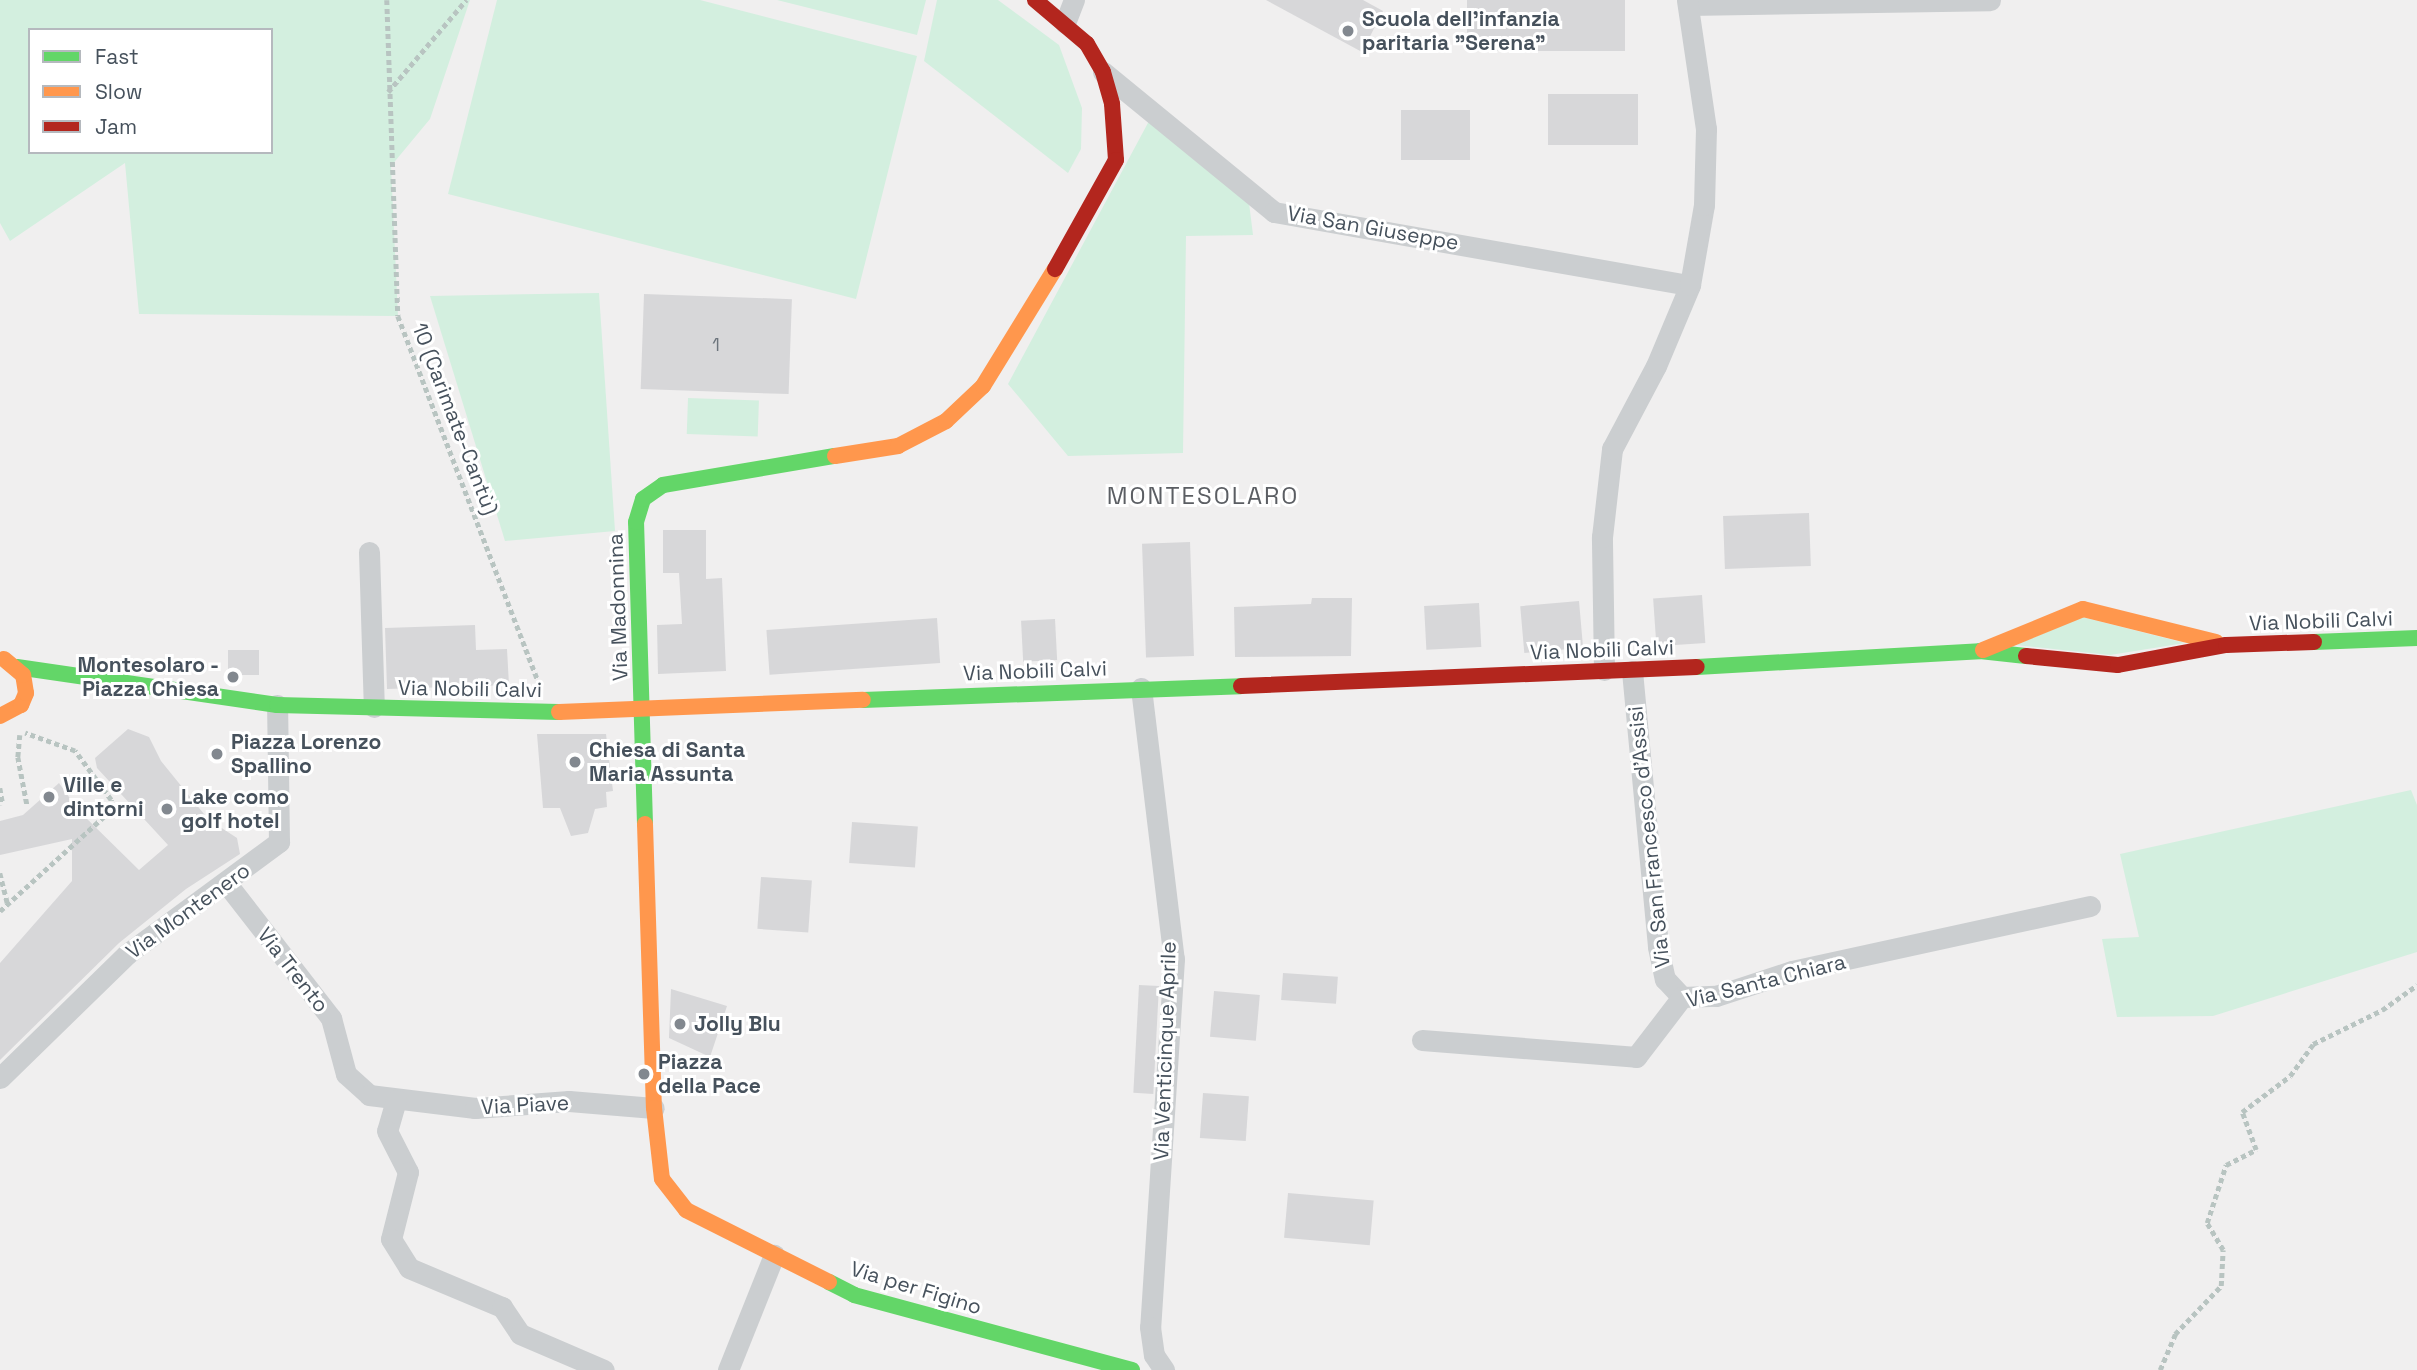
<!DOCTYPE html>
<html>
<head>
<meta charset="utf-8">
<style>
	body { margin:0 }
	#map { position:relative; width:2417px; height:1370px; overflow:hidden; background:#f0efef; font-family:"Space Grotesk",sans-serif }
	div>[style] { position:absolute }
	.green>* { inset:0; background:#d3efdf; transform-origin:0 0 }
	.building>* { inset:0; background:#d7d7d9; transform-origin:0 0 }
	.path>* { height:4.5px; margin-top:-2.25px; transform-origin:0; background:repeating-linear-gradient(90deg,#b8c4c1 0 5px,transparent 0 8.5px) }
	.street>* { height:21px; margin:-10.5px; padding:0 10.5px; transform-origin:10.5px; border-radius:10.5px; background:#cbced0 }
	.fast>* { height:16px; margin:-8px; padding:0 8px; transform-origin:8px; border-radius:8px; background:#63d668 }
	.slow>* { height:16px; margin:-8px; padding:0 8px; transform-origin:8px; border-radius:8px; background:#ff974d }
	.jam>* { height:16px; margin:-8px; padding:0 8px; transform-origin:8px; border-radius:8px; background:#b3261e }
	.dots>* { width:19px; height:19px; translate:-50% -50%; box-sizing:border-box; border:4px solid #fff; border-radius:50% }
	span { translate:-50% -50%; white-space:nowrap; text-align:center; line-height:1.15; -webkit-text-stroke:6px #fff; paint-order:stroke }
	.number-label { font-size:18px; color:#6c747c }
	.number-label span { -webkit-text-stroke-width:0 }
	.poi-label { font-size:21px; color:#46515c; font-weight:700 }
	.left { translate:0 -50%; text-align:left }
	.right { translate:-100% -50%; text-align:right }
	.street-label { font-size:21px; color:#46515c }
	.quarter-label { font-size:24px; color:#5b5e63; letter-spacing:2px }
	.legend { position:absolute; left:28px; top:28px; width:245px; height:126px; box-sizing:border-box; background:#fff; border:2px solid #b5b9be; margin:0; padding:9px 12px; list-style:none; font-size:21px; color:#46515c }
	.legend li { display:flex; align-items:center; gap:14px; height:35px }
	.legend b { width:35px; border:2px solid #b5b9be }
</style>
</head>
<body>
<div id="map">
	<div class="green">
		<div style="clip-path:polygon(evenodd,0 0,470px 0,430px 119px,391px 166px,398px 316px,139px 314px,125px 163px,10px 241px,0 223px,0 0,30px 30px,271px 30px,271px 152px,30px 152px,30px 30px)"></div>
		<div style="clip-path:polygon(497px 0,700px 0,917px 56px,856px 299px,448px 194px)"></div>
		<div style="clip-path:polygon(777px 0,926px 0,917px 35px)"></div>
		<div style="clip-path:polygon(937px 0,998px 0,1059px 45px,1082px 108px,1081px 149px,1068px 173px,924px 61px)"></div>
		<div style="clip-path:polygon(1149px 121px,1249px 203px,1253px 235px,1186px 236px,1183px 453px,1068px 456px,1008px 384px)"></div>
		<div style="clip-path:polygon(599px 293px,615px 531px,505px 541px,430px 296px)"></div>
		<div style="left:688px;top:398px;width:71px;height:36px;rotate:2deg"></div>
		<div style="clip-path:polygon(2082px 617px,2185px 643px,2110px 655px,2016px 645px)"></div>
		<div style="clip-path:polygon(2411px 790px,2417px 805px,2417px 952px,2213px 1016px,2117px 1017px,2102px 939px,2139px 937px,2120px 854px)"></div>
	</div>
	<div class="building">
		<div style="clip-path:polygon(1266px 0,1363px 0,1383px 11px,1362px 52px)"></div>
		<div style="left:1467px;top:0;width:158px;height:51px"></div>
		<div style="left:1638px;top:94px;width:51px;height:90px;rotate:90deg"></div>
		<div style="left:1470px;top:110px;width:50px;height:69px;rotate:90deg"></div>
		<div style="left:644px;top:294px;width:148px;height:95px;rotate:2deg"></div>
		<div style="left:1809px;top:513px;width:53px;height:86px;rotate:88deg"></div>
		<div style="clip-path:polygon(663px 530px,706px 530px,706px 579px,722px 578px,726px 671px,658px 674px,657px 625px,682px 624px,679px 573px,663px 573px)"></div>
		<div style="left:1190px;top:542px;width:114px;height:48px;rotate:88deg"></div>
		<div style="left:1702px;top:595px;width:48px;height:49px;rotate:86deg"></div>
		<div style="clip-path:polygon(1312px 598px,1352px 598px,1351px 656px,1235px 657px,1234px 607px,1311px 604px)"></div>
		<div style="left:1579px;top:601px;width:47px;height:59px;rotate:85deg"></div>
		<div style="left:1479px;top:603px;width:44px;height:55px;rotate:87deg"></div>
		<div style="left:937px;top:618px;width:45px;height:171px;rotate:86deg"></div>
		<div style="left:1055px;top:619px;width:41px;height:34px;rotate:87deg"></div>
		<div style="clip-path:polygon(475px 625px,476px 650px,507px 649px,509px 685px,387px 689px,385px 628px)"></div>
		<div style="left:228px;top:650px;width:31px;height:25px"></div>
		<div style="clip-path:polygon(128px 729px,149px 737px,161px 761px,208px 819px,237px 838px,240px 854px,186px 889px,119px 943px,0 1060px,0 963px,72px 881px,72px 839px,0 855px,0 821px,23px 815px,59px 783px,79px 811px,139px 870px,168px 845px,97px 768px,95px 758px)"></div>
		<div style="clip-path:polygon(537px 734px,606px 734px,613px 791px,606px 792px,607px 807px,595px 809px,588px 833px,571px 836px,560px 808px,543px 808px)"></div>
		<div style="left:852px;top:822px;width:66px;height:41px;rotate:4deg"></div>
		<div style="left:761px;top:877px;width:51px;height:52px;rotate:4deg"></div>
		<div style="left:1283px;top:973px;width:55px;height:27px;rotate:4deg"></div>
		<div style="left:1139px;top:985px;width:20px;height:108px;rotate:3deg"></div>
		<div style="clip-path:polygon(671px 989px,727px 1006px,710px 1057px,669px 1038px)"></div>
		<div style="left:1214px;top:991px;width:46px;height:46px;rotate:5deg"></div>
		<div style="left:1203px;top:1093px;width:46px;height:45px;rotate:4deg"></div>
		<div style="left:1288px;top:1193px;width:86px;height:45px;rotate:5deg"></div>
	</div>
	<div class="path">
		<div style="left:387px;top:0;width:316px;rotate:88deg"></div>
		<div style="left:398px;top:316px;width:394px;rotate:69deg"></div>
		<div style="left:388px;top:92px;width:121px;rotate:-49.7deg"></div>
		<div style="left:20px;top:735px;width:22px;rotate:95deg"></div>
		<div style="left:18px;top:757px;width:48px;rotate:79.2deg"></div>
		<div style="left:0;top:788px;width:17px;rotate:80deg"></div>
		<div style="left:0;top:873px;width:33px;rotate:76deg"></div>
		<div style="left:0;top:911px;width:151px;rotate:-42.3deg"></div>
		<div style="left:112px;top:809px;width:9px;rotate:-96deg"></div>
		<div style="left:111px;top:800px;width:61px;rotate:-126.3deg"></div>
		<div style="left:75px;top:751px;width:53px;rotate:-160.2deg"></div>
		<div style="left:2160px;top:1370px;width:39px;rotate:-67deg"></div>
		<div style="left:2175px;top:1334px;width:66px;rotate:-46.2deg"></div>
		<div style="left:2221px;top:1286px;width:36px;rotate:-87deg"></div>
		<div style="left:2223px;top:1250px;width:31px;rotate:-121deg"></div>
		<div style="left:2207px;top:1223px;width:61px;rotate:-71.9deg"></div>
		<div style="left:2226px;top:1165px;width:34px;rotate:-27deg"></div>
		<div style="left:2256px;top:1150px;width:40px;rotate:-110.2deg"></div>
		<div style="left:2242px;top:1112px;width:60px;rotate:-36.9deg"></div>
		<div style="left:2290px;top:1076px;width:39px;rotate:-54deg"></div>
		<div style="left:2313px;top:1044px;width:77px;rotate:-26.2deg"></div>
		<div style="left:2382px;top:1010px;width:43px;rotate:-35.5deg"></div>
	</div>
	<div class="street">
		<div style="left:1688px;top:5px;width:302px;rotate:-0.9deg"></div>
		<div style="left:1065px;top:23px;width:25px;rotate:-69deg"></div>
		<div style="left:1103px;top:72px;width:221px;rotate:39.3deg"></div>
		<div style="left:1274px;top:212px;width:422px;rotate:10deg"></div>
		<div style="left:369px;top:552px;width:155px;rotate:88.2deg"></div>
		<div style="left:1604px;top:670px;width:133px;rotate:-90.9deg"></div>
		<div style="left:1602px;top:537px;width:89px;rotate:-83.5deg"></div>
		<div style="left:1612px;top:449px;width:94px;rotate:-62.1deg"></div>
		<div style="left:1656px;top:366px;width:88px;rotate:-67.2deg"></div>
		<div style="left:1690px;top:285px;width:81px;rotate:-80.1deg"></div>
		<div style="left:1704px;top:205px;width:76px;rotate:-88.5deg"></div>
		<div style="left:1706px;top:129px;width:130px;rotate:-98.4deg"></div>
		<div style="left:1632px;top:671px;width:277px;rotate:84.6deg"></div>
		<div style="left:1658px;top:947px;width:33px;rotate:78deg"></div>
		<div style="left:1665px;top:979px;width:25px;rotate:47deg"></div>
		<div style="left:1141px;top:688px;width:273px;rotate:83.1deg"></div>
		<div style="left:1174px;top:959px;width:369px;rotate:93.7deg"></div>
		<div style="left:1150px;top:1327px;width:28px;rotate:82deg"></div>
		<div style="left:1154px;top:1355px;width:18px;rotate:56deg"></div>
		<div style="left:227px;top:884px;width:170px;rotate:52.2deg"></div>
		<div style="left:331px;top:1018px;width:58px;rotate:75deg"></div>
		<div style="left:346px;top:1074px;width:31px;rotate:42deg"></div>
		<div style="left:369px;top:1095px;width:107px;rotate:7deg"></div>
		<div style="left:475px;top:1108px;width:94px;rotate:-4.3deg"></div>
		<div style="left:569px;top:1101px;width:85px;rotate:4.7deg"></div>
		<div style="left:1682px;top:997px;width:34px;rotate:-2deg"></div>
		<div style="left:1716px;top:996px;width:80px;rotate:-18.2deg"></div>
		<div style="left:1792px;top:971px;width:305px;rotate:-12.3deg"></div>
		<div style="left:1422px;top:1040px;width:215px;rotate:4.5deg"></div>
		<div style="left:1636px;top:1057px;width:76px;rotate:-52.5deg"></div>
		<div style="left:0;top:1078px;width:177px;rotate:-44.3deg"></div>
		<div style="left:127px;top:954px;width:189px;rotate:-36.4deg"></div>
		<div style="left:279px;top:842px;width:137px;rotate:-90.8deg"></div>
		<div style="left:396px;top:1100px;width:32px;rotate:106deg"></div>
		<div style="left:387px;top:1131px;width:46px;rotate:62.9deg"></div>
		<div style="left:408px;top:1172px;width:69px;rotate:104.2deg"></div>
		<div style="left:391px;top:1239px;width:34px;rotate:58deg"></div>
		<div style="left:409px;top:1268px;width:101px;rotate:22.8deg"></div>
		<div style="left:502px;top:1307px;width:32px;rotate:56deg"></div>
		<div style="left:520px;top:1334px;width:91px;rotate:23.2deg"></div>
		<div style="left:728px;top:1370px;width:124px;rotate:-68.2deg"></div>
	</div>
	<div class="fast">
		<div style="left:2314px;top:642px;width:103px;rotate:-2.2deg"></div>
		<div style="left:17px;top:667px;width:263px;rotate:8.3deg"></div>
		<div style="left:277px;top:705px;width:282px;rotate:1.4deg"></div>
		<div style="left:1697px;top:667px;width:283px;rotate:-3.2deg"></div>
		<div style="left:1980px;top:651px;width:46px;rotate:6.2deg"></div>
		<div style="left:863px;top:700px;width:378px;rotate:-2.1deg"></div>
		<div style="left:645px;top:824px;width:302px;rotate:-91.7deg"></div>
		<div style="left:636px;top:522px;width:24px;rotate:-73deg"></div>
		<div style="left:643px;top:499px;width:24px;rotate:-35deg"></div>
		<div style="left:663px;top:485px;width:174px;rotate:-9.6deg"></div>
		<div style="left:829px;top:1282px;width:28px;rotate:27deg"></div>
		<div style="left:854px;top:1295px;width:288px;rotate:15.1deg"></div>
	</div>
	<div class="slow">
		<div style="left:835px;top:456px;width:64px;rotate:-9deg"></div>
		<div style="left:898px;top:446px;width:54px;rotate:-27.5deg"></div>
		<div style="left:946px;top:421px;width:51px;rotate:-43.4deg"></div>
		<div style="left:983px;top:386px;width:137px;rotate:-58.4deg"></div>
		<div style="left:1983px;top:650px;width:108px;rotate:-22.3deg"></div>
		<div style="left:2083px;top:609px;width:137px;rotate:13.9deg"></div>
		<div style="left:559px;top:712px;width:304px;rotate:-2.3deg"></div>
		<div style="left:0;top:716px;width:24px;rotate:-28deg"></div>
		<div style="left:21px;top:705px;width:13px;rotate:-67deg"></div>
		<div style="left:26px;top:693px;width:18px;rotate:-99deg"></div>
		<div style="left:23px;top:675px;width:25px;rotate:-140deg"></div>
		<div style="left:645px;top:824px;width:284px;rotate:88.2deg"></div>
		<div style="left:654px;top:1108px;width:71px;rotate:83.6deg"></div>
		<div style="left:662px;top:1179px;width:39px;rotate:52deg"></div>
		<div style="left:686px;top:1210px;width:160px;rotate:26.7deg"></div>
	</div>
	<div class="jam">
		<div style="left:1035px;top:0;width:68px;rotate:40.2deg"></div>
		<div style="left:1087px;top:44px;width:32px;rotate:60deg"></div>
		<div style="left:1103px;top:72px;width:33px;rotate:74deg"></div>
		<div style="left:1112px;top:104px;width:56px;rotate:85.9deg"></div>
		<div style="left:1116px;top:160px;width:125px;rotate:119.2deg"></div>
		<div style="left:2026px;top:656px;width:92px;rotate:5.6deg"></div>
		<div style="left:2118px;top:665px;width:110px;rotate:-10.5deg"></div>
		<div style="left:2226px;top:645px;width:88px;rotate:-2deg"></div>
		<div style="left:1241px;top:686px;width:456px;rotate:-2.4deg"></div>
	</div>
	<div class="dots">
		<div style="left:1348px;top:31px;background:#82888f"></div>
		<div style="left:233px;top:677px;background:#82888f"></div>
		<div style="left:217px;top:754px;background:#82888f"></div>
		<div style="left:575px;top:762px;background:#82888f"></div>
		<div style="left:49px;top:797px;background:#82888f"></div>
		<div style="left:167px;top:809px;background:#82888f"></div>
		<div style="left:680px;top:1024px;background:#82888f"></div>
		<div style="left:644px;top:1074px;background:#82888f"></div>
	</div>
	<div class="number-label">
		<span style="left:716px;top:345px">1</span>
	</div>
	<div class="poi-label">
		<span class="left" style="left:1362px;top:31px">Scuola dell'infanzia<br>paritaria "Serena"</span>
		<span class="right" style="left:219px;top:677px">Montesolaro -<br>Piazza Chiesa</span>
		<span class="left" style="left:231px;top:754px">Piazza Lorenzo<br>Spallino</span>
		<span class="left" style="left:589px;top:762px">Chiesa di Santa<br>Maria Assunta</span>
		<span class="left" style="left:63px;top:797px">Ville e<br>dintorni</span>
		<span class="left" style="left:181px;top:809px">Lake como<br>golf hotel</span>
		<span class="left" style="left:694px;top:1024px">Jolly Blu</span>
		<span class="left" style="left:658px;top:1074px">Piazza<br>della Pace</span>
	</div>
	<div class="street-label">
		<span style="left:1373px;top:228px;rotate:10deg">Via San Giuseppe</span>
		<span style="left:455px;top:419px;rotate:69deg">10 (Carimate-Cantù)</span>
		<span style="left:618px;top:607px;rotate:-92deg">Via Madonnina</span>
		<span style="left:2321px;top:621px;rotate:-2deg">Via Nobili Calvi</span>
		<span style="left:1602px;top:650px;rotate:-2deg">Via Nobili Calvi</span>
		<span style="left:1035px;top:671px;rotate:-2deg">Via Nobili Calvi</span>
		<span style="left:470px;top:689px;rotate:1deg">Via Nobili Calvi</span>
		<span style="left:1649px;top:837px;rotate:-96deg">Via San Francesco d'Assisi</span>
		<span style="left:188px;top:911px;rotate:-36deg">Via Montenero</span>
		<span style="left:293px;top:970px;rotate:52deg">Via Trento</span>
		<span style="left:1766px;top:981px;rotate:-14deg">Via Santa Chiara</span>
		<span style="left:1165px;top:1051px;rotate:-88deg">Via Venticinque Aprile</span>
		<span style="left:525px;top:1105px;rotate:-3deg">Via Piave</span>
		<span style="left:916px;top:1288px;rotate:17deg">Via per Figino</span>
	</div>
	<div class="quarter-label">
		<span style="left:1203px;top:496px">MONTESOLARO</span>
	</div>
	<ul class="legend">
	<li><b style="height:9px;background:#63d668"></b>Fast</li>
	<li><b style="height:9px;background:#ff974d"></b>Slow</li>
	<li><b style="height:9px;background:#b3261e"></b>Jam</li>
	</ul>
</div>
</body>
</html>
